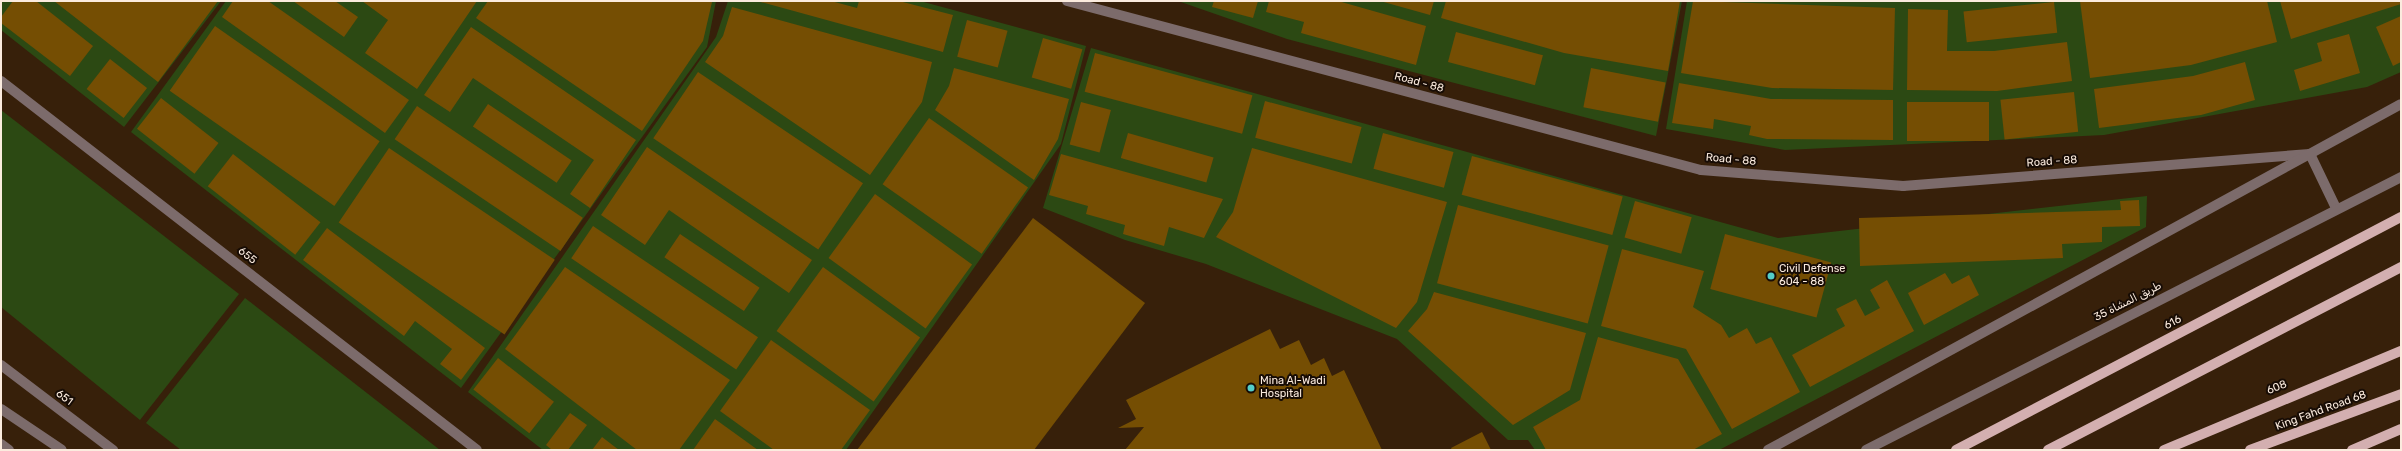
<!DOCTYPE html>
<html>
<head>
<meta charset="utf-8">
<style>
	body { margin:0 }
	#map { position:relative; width:2402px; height:451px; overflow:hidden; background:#37200a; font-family:Rubik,"Noto Sans Arabic",sans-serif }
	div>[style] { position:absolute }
	.green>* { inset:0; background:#2c4913 }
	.building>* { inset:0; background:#754e03; transform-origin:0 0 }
	.minor>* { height:10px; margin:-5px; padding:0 5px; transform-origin:5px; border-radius:5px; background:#7c6b6b }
	.major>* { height:10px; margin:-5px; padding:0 5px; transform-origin:5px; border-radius:5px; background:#d3afb0 }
	.dots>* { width:11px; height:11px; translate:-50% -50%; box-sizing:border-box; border:2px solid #170c05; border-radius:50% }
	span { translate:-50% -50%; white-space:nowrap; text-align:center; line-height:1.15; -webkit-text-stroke:4px #170c05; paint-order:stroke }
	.street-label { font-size:11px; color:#fbebde }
	.poi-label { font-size:11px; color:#fbebde }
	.left { translate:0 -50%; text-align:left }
	.frame { position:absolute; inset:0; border:2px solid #fbebde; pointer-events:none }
</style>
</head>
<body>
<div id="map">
	<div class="green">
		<div style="clip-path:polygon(1px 1px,221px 1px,124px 127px,1px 30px)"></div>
		<div style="clip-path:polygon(226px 1px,716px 1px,707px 47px,461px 388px,131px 132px)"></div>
		<div style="clip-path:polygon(728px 1px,920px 1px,1086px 46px,1061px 144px,846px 450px,543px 450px,468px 392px,716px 37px)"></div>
		<div style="clip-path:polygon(1178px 1px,1682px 1px,1656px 136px,1287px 39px)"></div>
		<div style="clip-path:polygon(1687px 1px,2401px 1px,2401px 72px,2367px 87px,2104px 135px,1785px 150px,1666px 129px)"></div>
		<div style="clip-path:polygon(1091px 48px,1778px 238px,2147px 196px,2146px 227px,1719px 450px,1535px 450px,1528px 440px,1508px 440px,1397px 339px,1206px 264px,1125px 240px,1043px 208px)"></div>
		<div style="clip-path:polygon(1px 110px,239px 294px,140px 420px,1px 307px)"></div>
		<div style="clip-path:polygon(245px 298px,440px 450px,181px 450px,146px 423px)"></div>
	</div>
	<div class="building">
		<div style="clip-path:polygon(13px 1px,36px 1px,93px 46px,70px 76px,1px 23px,1px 17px)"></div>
		<div style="clip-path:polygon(54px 1px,218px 1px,158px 82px)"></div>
		<div style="clip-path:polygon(233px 1px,268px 1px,409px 100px,385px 133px,222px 17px)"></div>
		<div style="clip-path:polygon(293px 1px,335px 1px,358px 17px,344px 37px)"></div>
		<div style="clip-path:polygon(362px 1px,477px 1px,417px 89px,365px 53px,388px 20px)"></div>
		<div style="clip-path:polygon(488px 1px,708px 1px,712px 2px,703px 41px,642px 131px,476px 18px)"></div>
		<div style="clip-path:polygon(757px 1px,831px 1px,857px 8px,859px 1px,899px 1px,953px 15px,943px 52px)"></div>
		<div style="clip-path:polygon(1214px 1px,1258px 1px,1253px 18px,1212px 7px)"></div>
		<div style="clip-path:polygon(1269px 1px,1338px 1px,1426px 26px,1416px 65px,1301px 33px,1304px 22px,1266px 12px)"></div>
		<div style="clip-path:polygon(1380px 1px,1434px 1px,1430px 15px)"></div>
		<div style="clip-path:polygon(1446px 1px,1680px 1px,1668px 71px,1564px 53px,1441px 18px)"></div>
		<div style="clip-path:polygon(1693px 1px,1895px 8px,1893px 90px,1772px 88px,1681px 73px)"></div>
		<div style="clip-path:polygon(2080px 1px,2267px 1px,2277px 42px,2191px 65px,2090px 78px)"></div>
		<div style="clip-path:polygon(2280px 1px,2401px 1px,2401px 4px,2291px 39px)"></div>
		<div style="left:2054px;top:2px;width:31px;height:91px;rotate:84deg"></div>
		<div style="clip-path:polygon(732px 7px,932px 62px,922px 102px,870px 175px,705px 62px,723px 36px)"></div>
		<div style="clip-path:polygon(1908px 9px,1948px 10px,1947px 51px,1994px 51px,2067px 42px,2072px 81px,1997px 91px,1907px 90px)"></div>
		<div style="clip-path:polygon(2401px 16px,2401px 62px,2393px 66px,2376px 27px)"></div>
		<div style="left:967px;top:20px;width:42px;height:38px;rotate:15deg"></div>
		<div style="left:215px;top:26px;width:201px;height:79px;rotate:35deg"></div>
		<div style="clip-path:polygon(471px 27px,636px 140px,590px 208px,570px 194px,594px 160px,473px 78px,450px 112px,424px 95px)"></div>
		<div style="left:1456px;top:32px;width:90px;height:31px;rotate:15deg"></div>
		<div style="clip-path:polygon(2349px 34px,2360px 73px,2300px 91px,2294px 70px,2322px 61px,2317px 43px)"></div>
		<div style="left:1043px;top:38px;width:41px;height:41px;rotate:16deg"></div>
		<div style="left:1095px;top:53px;width:163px;height:40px;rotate:15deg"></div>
		<div style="left:110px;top:59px;width:47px;height:38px;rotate:38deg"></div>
		<div style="clip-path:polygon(2245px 62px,2255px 100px,2201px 115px,2099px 128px,2094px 89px,2193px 76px)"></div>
		<div style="clip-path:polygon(954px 68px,1069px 99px,1058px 139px,1034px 180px,935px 110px,949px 86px)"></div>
		<div style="left:1591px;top:68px;width:76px;height:40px;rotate:11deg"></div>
		<div style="left:698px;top:72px;width:199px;height:80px;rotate:34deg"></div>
		<div style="clip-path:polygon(1679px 83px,1771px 99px,1893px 100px,1893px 140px,1767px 139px,1749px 135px,1751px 126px,1714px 119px,1713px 129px,1672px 123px)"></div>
		<div style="left:2074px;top:92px;width:40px;height:74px;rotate:84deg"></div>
		<div style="left:161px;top:98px;width:73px;height:39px;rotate:38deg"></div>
		<div style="left:1265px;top:101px;width:100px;height:38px;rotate:15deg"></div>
		<div style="left:1081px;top:102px;width:31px;height:44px;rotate:15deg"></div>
		<div style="left:1907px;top:102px;width:82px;height:39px"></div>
		<div style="left:488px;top:104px;width:101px;height:27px;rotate:34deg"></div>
		<div style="left:417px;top:106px;width:200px;height:40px;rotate:34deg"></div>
		<div style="left:929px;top:118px;width:121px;height:81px;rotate:35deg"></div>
		<div style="left:1128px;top:133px;width:89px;height:26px;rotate:16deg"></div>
		<div style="left:1383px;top:133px;width:73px;height:37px;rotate:15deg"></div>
		<div style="clip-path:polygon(647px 147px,812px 260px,789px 293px,669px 210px,645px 245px,601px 215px)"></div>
		<div style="left:389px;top:148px;width:200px;height:90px;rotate:34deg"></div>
		<div style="clip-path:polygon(1252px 148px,1447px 202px,1417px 302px,1396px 328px,1216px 237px,1233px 212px)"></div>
		<div style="left:233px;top:154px;width:111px;height:41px;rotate:38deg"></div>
		<div style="clip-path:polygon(1061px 154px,1223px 199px,1204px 238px,1169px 227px,1164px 246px,1123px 234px,1125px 225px,1086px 214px,1088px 206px,1049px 195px)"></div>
		<div style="left:1472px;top:156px;width:156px;height:40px;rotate:15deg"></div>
		<div style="left:875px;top:194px;width:120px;height:79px;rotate:36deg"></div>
		<div style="clip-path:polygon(2139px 200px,2140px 226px,2102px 227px,2102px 242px,2062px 244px,2063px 258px,1860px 266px,1859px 218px,2121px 210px,2120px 201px)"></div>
		<div style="left:1635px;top:201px;width:59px;height:38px;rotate:16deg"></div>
		<div style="left:1458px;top:205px;width:156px;height:81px;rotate:15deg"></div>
		<div style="clip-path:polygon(1033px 218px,1145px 303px,1034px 450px,857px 450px)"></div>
		<div style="left:593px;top:226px;width:199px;height:39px;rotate:34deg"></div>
		<div style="clip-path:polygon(327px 228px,485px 348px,461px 380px,440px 364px,452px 349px,415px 321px,404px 336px,303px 260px)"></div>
		<div style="left:680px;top:234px;width:96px;height:28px;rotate:34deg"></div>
		<div style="left:1725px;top:234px;width:110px;height:57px;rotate:15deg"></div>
		<div style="clip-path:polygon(1622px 249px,1704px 271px,1693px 307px,1721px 325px,1729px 338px,1747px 328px,1756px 344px,1771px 337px,1800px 392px,1732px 429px,1686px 349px,1601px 326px)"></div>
		<div style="clip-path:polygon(565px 267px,730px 380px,679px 450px,637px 450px,505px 349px)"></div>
		<div style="left:823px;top:267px;width:120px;height:79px;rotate:36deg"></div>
		<div style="clip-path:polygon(1945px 273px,1952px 284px,1969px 275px,1979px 295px,1924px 325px,1908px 293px)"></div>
		<div style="clip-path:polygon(1887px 280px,1914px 331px,1810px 387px,1792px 355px,1845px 326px,1836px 309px,1856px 299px,1865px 316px,1880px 308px,1870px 290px)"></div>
		<div style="clip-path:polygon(1434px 292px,1586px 333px,1570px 390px,1513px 425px,1408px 331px,1427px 309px)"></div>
		<div style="clip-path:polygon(1270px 329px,1280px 349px,1299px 340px,1311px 365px,1324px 358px,1332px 376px,1344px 370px,1382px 450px,1125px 450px,1144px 427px,1118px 428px,1136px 419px,1126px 400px)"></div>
		<div style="clip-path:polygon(1598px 337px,1678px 359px,1722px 434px,1693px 450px,1546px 450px,1533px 427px,1580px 400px)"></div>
		<div style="clip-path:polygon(771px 340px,870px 410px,841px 450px,774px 450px,720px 411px)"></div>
		<div style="left:498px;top:358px;width:71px;height:40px;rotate:38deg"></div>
		<div style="clip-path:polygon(570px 413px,587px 425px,568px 450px,552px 450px,546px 445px)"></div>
		<div style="clip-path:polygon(715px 419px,758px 450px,693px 450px)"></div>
		<div style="clip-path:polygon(1482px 432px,1491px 450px,1452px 450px,1451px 448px)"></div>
		<div style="clip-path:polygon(602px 437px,619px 450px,592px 450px)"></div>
	</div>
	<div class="minor">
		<div style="left:1067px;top:1px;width:656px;rotate:14.93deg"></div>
		<div style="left:1701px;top:170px;width:203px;rotate:4.5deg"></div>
		<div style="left:1903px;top:186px;width:408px;rotate:-4.5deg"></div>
		<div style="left:1px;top:81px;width:602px;rotate:37.78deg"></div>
		<div style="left:2310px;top:154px;width:60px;rotate:64.3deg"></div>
		<div style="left:1px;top:365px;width:141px;rotate:37.2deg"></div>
		<div style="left:1px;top:409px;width:73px;rotate:33.9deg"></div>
		<div style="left:1px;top:444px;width:10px;rotate:37deg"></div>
		<div style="left:1768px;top:450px;width:721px;rotate:-28.66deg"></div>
		<div style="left:1866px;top:450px;width:601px;rotate:-27.03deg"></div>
	</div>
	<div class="major">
		<div style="left:1956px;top:450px;width:502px;rotate:-27.64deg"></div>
		<div style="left:2048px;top:450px;width:398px;rotate:-27.4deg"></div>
		<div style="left:2164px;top:450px;width:257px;rotate:-22.7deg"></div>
		<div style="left:2250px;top:450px;width:161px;rotate:-20.3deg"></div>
		<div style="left:2352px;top:450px;width:53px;rotate:-23.2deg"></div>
	</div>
	<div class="dots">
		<div style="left:1771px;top:276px;background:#53cdc9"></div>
		<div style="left:1251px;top:388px;background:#53cdc9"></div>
	</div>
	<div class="street-label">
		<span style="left:1419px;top:83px;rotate:15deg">Road - 88</span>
		<span style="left:1731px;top:160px;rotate:5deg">Road - 88</span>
		<span style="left:2052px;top:162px;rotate:-4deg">Road - 88</span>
		<span style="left:247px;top:256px;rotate:38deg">655</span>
		<span style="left:2128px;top:302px;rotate:-27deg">طريق المشاة 35</span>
		<span style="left:2173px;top:323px;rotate:-28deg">616</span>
		<span style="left:2277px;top:388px;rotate:-22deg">608</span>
		<span style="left:64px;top:398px;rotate:37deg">651</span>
		<span style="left:2321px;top:411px;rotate:-20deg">King Fahd Road 68</span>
	</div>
	<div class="poi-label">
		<span class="left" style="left:1779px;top:276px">Civil Defense<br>604 - 88</span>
		<span class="left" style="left:1260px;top:388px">Mina Al-Wadi<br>Hospital</span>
	</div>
	<div class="frame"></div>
</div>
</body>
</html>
